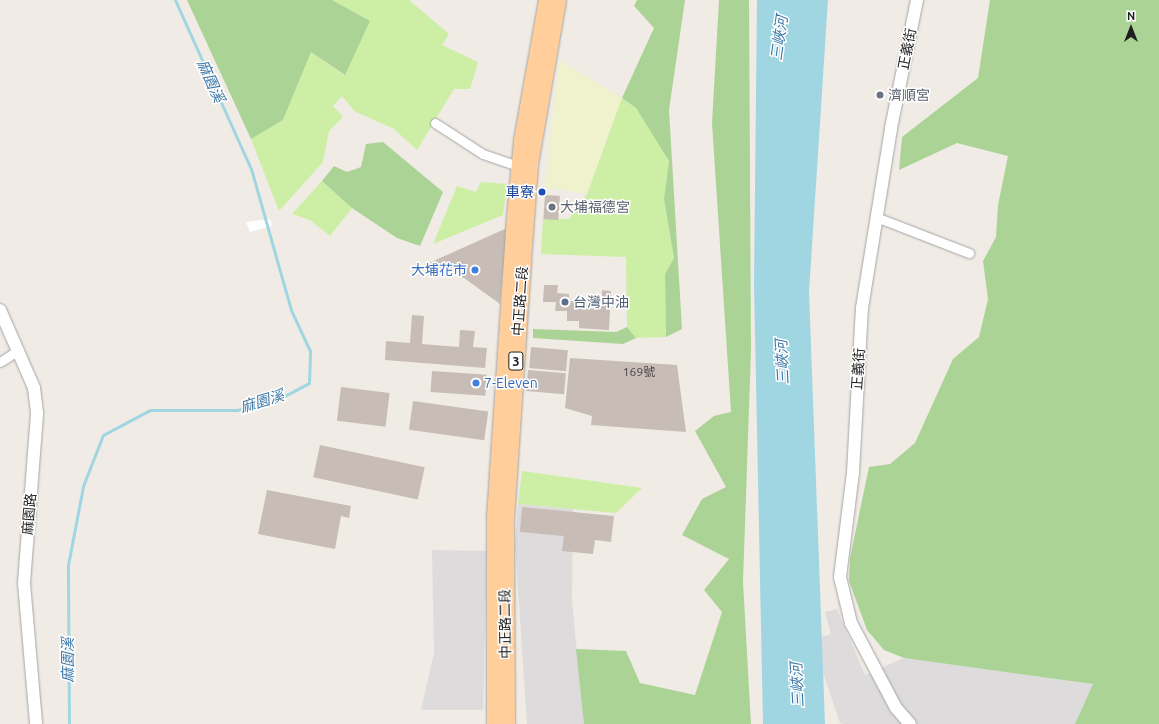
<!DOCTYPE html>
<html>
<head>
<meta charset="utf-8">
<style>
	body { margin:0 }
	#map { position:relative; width:1159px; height:724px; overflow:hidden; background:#f0ebe4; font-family:Ubuntu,"Noto Sans TC",sans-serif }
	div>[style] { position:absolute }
	.residential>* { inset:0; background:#dddbdb }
	.farmland>* { inset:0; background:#f0f1cd }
	.grass>* { inset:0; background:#cdefa5 }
	.forest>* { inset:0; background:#aad395 }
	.water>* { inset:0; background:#a0d6e2 }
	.pier>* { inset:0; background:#fff }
	.stream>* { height:3px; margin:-1.5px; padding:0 1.5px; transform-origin:1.5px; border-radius:1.5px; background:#a0d6e2 }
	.building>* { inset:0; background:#c8bdb6; transform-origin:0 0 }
	.roads { filter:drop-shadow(0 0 1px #a5a5a5) drop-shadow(0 0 1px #a5a5a5) }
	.minor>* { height:9px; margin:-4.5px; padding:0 4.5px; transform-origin:4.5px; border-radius:4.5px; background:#fff }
	.tertiary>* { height:12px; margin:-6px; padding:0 6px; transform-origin:6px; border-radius:6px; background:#fff }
	.primary>* { height:15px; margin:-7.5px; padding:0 7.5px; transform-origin:7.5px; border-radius:7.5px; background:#ffce9a }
	.dots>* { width:11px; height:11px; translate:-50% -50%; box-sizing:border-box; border:2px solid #fff; border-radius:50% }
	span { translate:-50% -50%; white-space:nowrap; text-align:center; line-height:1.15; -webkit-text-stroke:3px #fff; paint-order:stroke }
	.number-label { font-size:12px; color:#484644 }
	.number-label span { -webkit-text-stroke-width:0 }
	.shield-label span { padding:1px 3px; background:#fff; border:1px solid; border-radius:3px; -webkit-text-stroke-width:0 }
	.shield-label { font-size:13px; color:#1e1e1e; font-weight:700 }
	.street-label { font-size:14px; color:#1e1e1e }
	.worship-label { font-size:14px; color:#5b616d }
	.left { translate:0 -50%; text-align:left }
	.transit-label { font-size:14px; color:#164399 }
	.right { translate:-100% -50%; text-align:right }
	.shop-label { font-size:14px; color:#366cbe }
	.service-label { font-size:14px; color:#4e5e75 }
	.water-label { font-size:15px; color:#3d78a6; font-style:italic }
	.north { position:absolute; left:1111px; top:8px; width:40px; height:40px; -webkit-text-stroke:3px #fff; paint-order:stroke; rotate:0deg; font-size:11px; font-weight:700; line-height:16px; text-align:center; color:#1e1e1e }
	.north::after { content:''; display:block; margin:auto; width:14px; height:18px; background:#1e1e1e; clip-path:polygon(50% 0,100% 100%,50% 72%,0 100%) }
</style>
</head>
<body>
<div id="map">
	<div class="residential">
		<div style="clip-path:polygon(518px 504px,573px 509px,572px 601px,584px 724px,527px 724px,515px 544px)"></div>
		<div style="clip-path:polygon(432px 550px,487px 551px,483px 710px,421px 710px,434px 653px)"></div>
		<div style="clip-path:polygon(837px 609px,865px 675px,904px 658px,1093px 684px,1075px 724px,844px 724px,840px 723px,812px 640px,831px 634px,825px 612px)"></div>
	</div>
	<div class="farmland">
		<div style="clip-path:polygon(559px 60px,622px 98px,587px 194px,545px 187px)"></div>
	</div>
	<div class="grass">
		<div style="clip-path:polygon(332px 0,409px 0,449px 34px,442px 45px,478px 62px,470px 89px,454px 89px,417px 150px,394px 129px,354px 111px,342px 96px,333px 106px,343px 117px,329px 131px,323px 162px,279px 211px,251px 139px,283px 120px,311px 52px,344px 75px,370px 21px)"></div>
		<div style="clip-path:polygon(622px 98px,636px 108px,669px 160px,664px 199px,674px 258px,665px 274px,666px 337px,636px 338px,627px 327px,626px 257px,541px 254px,543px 219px,569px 219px,587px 194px)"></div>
		<div style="clip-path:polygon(322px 181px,352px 208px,330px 236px,310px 220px,292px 214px)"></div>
		<div style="clip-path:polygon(481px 182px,507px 184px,503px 215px,433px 244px,457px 186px,476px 192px)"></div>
		<div style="clip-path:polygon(522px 471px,642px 488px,616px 513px,518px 504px)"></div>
	</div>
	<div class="forest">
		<div style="clip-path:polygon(187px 0,332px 0,370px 21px,345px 75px,311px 52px,283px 120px,251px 139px)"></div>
		<div style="clip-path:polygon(637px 0,685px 0,669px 110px,682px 329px,666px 337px,665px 274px,674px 258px,664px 199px,669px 161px,636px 108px,622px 98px,654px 28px,634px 6px)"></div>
		<div style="clip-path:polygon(719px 0,749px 0,751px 350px,743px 582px,751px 724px,584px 724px,576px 649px,626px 651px,640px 683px,695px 695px,722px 612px,704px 590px,729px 559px,682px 535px,702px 499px,726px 487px,695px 431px,714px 416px,731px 412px,712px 123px)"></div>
		<div style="clip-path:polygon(990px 0,1159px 0,1159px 724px,1075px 724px,1093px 684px,904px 658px,884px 650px,867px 630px,849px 581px,850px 558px,869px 467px,890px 464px,915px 443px,953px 359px,979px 337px,988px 299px,983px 261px,996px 237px,998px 205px,1008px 156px,957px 143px,899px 170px,902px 137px,978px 78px)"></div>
		<div style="clip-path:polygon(383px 142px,443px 192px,420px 246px,397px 238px,352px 208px,322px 181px,334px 166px,347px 172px,361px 167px,366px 144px)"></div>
		<div style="clip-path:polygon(627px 327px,636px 338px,623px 344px,533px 338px,533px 329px,616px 332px)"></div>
	</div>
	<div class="water">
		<div style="clip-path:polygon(757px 0,828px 0,809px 292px,825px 724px,763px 724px,754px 284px)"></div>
	</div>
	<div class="pier">
		<div style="clip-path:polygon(270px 219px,272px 226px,250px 232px,246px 222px)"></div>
	</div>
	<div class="stream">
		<div style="left:69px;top:724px;width:159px;rotate:-90.4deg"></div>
		<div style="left:68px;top:565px;width:80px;rotate:-79.2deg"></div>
		<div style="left:83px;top:486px;width:55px;rotate:-68.6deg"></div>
		<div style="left:103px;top:435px;width:53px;rotate:-28deg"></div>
		<div style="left:150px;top:410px;width:87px"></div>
		<div style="left:237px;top:410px;width:41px;rotate:-14deg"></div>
		<div style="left:277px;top:400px;width:36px;rotate:-28deg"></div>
		<div style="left:309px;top:383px;width:32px;rotate:-88deg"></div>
		<div style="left:310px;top:351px;width:45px;rotate:-114.9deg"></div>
		<div style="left:291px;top:310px;width:147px;rotate:-105.8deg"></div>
		<div style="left:251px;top:169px;width:185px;rotate:-114.2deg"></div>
	</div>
	<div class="building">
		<div style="left:545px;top:195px;width:15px;height:24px;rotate:4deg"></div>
		<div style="clip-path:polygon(507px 228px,500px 304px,464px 278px,429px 263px)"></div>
		<div style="clip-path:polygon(544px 285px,558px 285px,557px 293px,569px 294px,569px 301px,581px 301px,580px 308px,601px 309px,602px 290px,611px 291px,609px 330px,579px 328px,579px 321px,567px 321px,567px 311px,555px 311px,556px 302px,543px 302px)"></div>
		<div style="clip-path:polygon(412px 315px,424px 316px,422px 344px,459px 347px,460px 330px,475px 331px,473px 347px,487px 348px,485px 368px,385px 360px,386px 341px,410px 343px)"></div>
		<div style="left:531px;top:347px;width:37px;height:21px;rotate:5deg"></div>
		<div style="clip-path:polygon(570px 358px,677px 365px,686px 432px,591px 425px,592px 416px,565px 408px)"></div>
		<div style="left:528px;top:370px;width:38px;height:21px;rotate:5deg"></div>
		<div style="left:432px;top:371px;width:55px;height:21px;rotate:4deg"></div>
		<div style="left:341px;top:387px;width:49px;height:34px;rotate:7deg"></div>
		<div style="left:413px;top:401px;width:76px;height:29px;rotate:8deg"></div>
		<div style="left:320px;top:445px;width:107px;height:33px;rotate:12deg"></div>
		<div style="clip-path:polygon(267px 490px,351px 506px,349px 518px,341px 516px,335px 549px,258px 534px)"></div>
		<div style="clip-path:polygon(522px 507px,614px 516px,611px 542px,595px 540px,593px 554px,562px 551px,564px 536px,520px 532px)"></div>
	</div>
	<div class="roads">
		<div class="minor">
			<div style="left:435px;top:123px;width:57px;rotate:32.9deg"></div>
			<div style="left:483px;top:154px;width:37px;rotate:19deg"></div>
			<div style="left:876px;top:217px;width:100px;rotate:21.2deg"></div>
			<div style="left:0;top:362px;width:20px;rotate:-33deg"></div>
		</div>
		<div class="tertiary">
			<div style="left:0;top:310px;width:85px;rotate:66.4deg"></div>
			<div style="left:34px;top:388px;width:26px;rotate:83deg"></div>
			<div style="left:37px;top:414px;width:169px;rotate:94.4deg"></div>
			<div style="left:24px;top:583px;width:142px;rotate:85.1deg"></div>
			<div style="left:910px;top:724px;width:21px;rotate:-131deg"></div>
			<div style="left:896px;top:708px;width:96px;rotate:-117.9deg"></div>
			<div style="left:851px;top:623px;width:47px;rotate:-103.4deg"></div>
			<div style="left:840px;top:577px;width:105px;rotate:-82.9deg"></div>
			<div style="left:853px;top:473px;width:165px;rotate:-86.9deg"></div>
			<div style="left:862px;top:308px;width:182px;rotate:-80.8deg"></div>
			<div style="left:891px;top:128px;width:131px;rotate:-78.5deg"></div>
		</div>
		<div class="primary">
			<div style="left:494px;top:724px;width:207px;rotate:-90deg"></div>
			<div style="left:494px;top:517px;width:301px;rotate:-86.2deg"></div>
			<div style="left:514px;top:217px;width:77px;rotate:-84.8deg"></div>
			<div style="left:521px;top:140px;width:142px;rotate:-79.9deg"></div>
			<div style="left:507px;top:724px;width:205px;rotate:-90.3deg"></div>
			<div style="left:506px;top:519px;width:260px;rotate:-86.2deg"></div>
			<div style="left:523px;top:260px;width:96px;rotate:-85.8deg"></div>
			<div style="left:530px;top:164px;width:166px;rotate:-80.3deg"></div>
		</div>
	</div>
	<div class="dots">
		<div style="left:880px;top:95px;background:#6b7280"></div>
		<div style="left:542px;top:192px;background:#1a4fb4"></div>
		<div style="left:552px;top:207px;background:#6b7280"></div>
		<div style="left:475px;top:270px;background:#3f7fe0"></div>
		<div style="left:565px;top:302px;background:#5c6f8a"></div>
		<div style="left:476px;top:383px;background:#3f7fe0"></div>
	</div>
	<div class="number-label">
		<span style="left:639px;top:372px">169號</span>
	</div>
	<div class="shield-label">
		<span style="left:516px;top:361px">3</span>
	</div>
	<div class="street-label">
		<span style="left:907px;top:49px;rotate:-79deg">正義街</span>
		<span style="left:520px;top:301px;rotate:-86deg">中正路二段</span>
		<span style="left:858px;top:369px;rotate:-86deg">正義街</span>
		<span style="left:29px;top:514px;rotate:-85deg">麻園路</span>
		<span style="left:505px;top:624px;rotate:-91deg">中正路二段</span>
	</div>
	<div class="worship-label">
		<span class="left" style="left:888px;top:95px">濟順宮</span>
		<span class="left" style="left:560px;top:207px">大埔福德宮</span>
	</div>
	<div class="transit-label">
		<span class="right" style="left:534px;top:192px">車寮</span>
	</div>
	<div class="shop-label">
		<span class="right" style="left:467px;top:270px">大埔花市</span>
		<span class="left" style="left:484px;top:383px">7-Eleven</span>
	</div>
	<div class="service-label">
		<span class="left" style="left:573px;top:302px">台灣中油</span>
	</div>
	<div class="water-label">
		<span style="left:779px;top:38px;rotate:-82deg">三峽河</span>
		<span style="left:211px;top:81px;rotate:66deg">麻園溪</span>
		<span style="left:782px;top:362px;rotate:-93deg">三峽河</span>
		<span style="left:262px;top:401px;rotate:-17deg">麻園溪</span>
		<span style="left:68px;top:660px;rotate:-90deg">麻園溪</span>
		<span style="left:797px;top:685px;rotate:-93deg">三峽河</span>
	</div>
	<div class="north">N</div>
</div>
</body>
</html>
